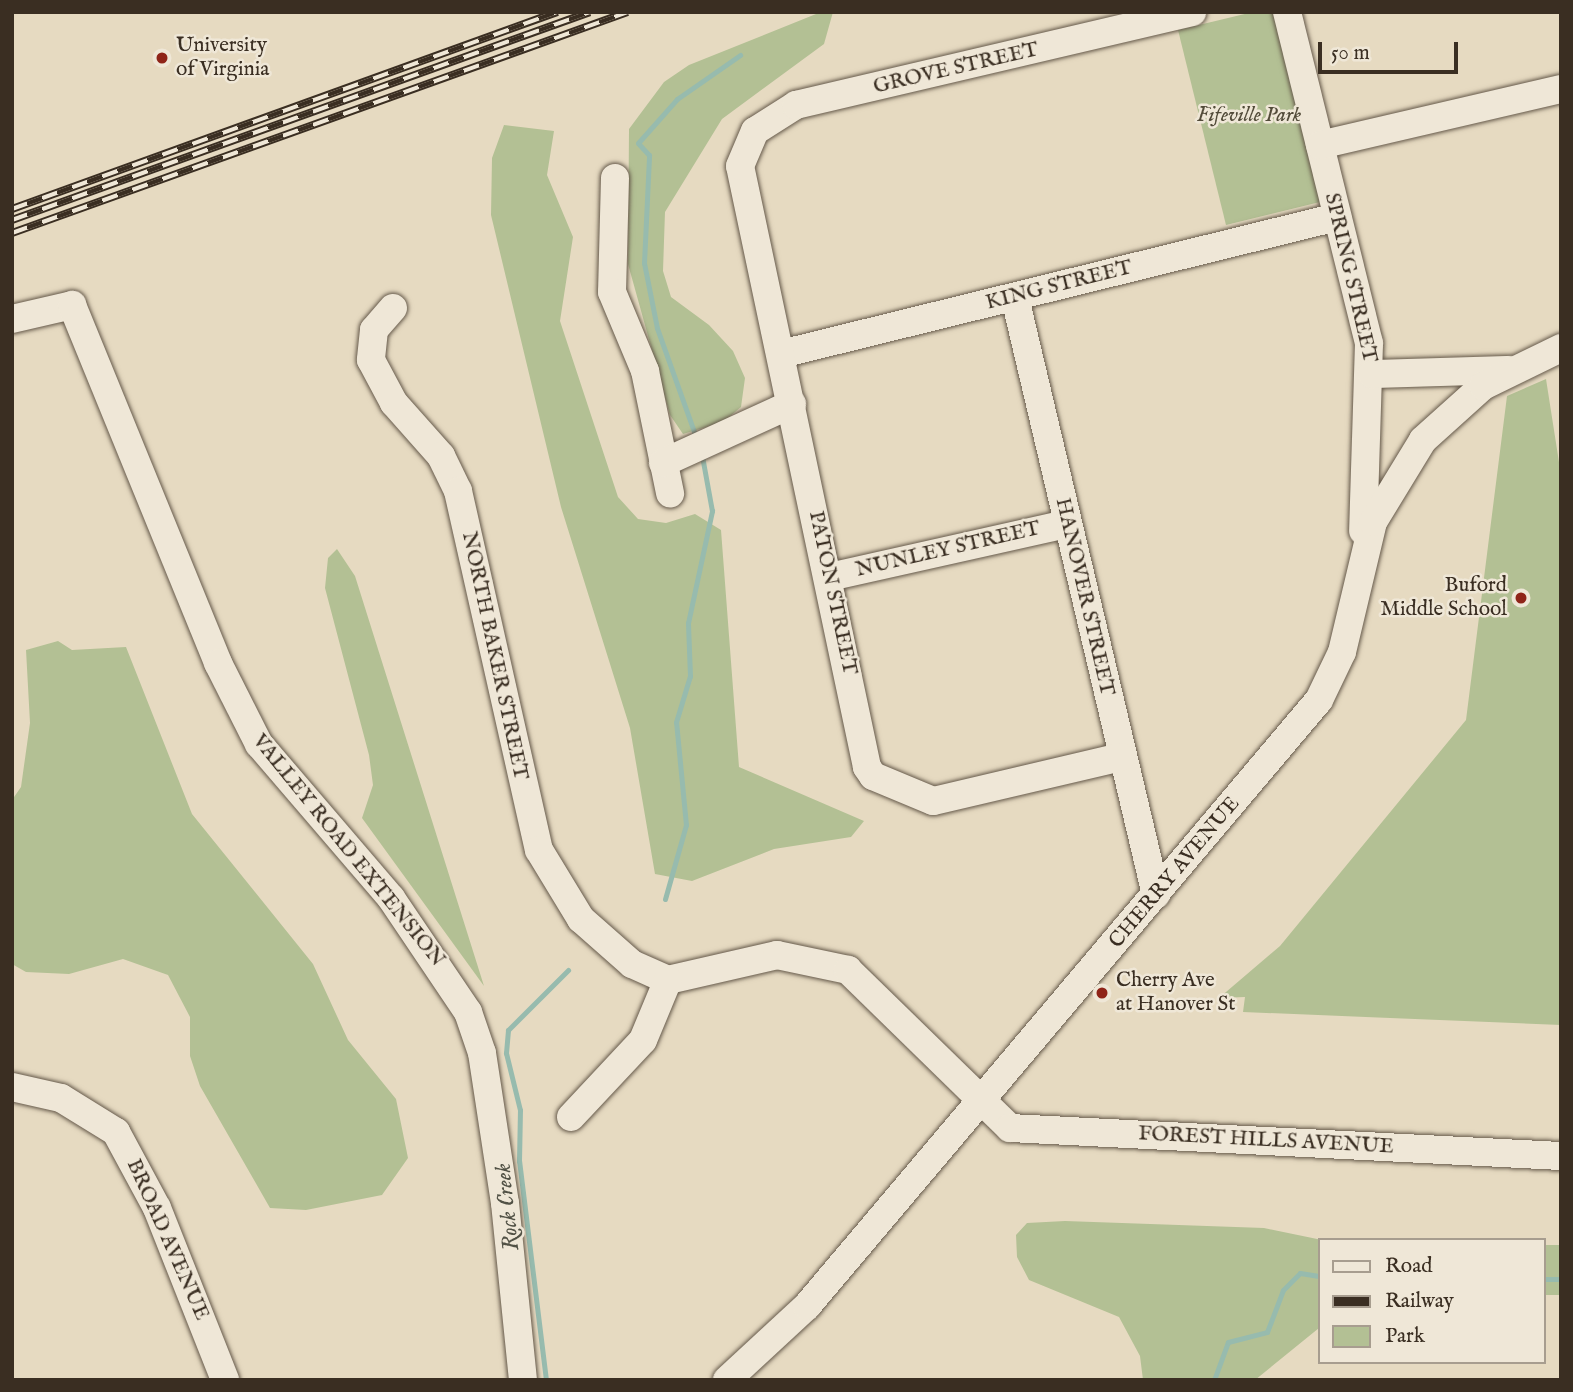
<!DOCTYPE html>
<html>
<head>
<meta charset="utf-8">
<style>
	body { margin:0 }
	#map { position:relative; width:1573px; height:1392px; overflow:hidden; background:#e6dac1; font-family:"IM FELL English",serif }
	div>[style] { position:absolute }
	.green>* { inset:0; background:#b3c094; transform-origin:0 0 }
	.stream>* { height:5px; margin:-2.5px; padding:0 2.5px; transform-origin:2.5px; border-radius:2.5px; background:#97bbae }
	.roads { filter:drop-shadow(0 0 2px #65594a) drop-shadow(0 0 2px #65594a) }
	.minor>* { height:28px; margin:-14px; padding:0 14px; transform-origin:14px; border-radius:14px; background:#efe7d7 }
	.rail>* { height:8px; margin-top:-4px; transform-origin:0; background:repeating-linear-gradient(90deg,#efe7d7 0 16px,#3a2e22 0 32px); box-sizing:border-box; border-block:2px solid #3a2e22 }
	.dots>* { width:19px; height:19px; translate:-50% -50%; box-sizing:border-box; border:4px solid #efe7d7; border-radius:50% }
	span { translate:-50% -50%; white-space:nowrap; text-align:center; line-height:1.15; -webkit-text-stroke:5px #efe7d7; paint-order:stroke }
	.poi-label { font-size:21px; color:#3a2e22 }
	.left { translate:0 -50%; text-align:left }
	.right { translate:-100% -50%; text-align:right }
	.street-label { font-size:21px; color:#3a2e22 }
	.park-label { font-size:21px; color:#524b39; font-style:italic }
	.water-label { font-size:23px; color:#515145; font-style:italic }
	.frame { position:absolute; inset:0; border:14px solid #3a2e22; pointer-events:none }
	.legend { position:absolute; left:1318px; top:1238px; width:228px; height:126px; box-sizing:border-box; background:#efe7d7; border:2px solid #a79d8f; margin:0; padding:9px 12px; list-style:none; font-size:21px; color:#3a2e22 }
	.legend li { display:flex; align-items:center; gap:14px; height:35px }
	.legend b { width:35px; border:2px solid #a79d8f }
	.scale { position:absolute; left:1318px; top:42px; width:140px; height:32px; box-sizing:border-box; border:4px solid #3a2e22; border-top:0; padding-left:9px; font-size:21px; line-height:24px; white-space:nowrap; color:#3a2e22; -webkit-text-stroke:5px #efe7d7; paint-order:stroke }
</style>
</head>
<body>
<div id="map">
	<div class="green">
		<div style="clip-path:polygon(821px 12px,833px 12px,824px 44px,722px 119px,665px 212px,663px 271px,671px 297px,709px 325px,733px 351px,745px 378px,741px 407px,723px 422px,683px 434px,670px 415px,628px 264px,629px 129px,664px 82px,689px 65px)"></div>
		<div style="clip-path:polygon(1253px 12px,1273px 12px,1320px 202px,1226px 225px,1178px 30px)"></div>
		<div style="clip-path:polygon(504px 125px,554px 131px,547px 175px,573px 237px,560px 321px,618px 497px,638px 519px,666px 523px,695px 514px,721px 530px,739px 767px,864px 821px,851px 837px,774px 849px,692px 881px,655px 874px,630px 728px,561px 507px,491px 215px,492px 158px)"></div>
		<div style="clip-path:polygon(1546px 379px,1561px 475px,1561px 1025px,1243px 1012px,1245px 997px,1219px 998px,1280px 946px,1466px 720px,1507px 396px)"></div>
		<div style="clip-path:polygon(337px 549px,355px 576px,484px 986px,362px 818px,373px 785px,369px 755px,325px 588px,328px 558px)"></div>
		<div style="clip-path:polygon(58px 641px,72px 650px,126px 647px,192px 814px,313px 964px,348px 1040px,396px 1099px,408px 1158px,382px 1195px,306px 1210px,270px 1208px,200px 1086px,190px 1056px,190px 1017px,168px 975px,123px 959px,69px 974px,26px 972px,12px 964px,12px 800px,21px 787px,30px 723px,26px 650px)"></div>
		<div style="clip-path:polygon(1065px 1221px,1264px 1228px,1322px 1240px,1319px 1328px,1255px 1380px,1143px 1380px,1140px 1356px,1119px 1317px,1029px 1280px,1017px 1257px,1016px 1235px,1027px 1223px)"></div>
		<div style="left:1561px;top:1245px;width:50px;height:18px;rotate:90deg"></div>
	</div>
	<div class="stream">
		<div style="left:697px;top:440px;width:119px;rotate:-109.7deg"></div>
		<div style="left:657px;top:328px;width:66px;rotate:-101.3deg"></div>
		<div style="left:644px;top:263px;width:108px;rotate:-87.3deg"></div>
		<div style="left:649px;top:155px;width:16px;rotate:-133deg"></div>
		<div style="left:638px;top:143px;width:59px;rotate:-48.4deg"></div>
		<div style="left:677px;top:99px;width:77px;rotate:-34.9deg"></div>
		<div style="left:665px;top:899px;width:77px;rotate:-74.2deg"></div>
		<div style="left:686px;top:825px;width:103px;rotate:-95.5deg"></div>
		<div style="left:676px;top:722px;width:48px;rotate:-73.1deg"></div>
		<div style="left:690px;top:676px;width:53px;rotate:-92.2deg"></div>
		<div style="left:688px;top:623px;width:115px;rotate:-77.9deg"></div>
		<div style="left:712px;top:511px;width:56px;rotate:-100.3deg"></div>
		<div style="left:1543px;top:1279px;width:18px"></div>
		<div style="left:546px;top:1380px;width:221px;rotate:-97deg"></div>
		<div style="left:519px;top:1161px;width:51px;rotate:-88.9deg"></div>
		<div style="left:520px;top:1110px;width:59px;rotate:-103.8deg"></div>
		<div style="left:506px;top:1053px;width:23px;rotate:-85deg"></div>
		<div style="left:508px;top:1030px;width:85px;rotate:-45deg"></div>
		<div style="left:1214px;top:1380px;width:40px;rotate:-69.8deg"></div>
		<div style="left:1228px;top:1342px;width:40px;rotate:-14.4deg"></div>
		<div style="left:1267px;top:1332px;width:45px;rotate:-69.1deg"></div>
		<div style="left:1283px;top:1290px;width:24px;rotate:-45deg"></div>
		<div style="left:1300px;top:1273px;width:19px;rotate:9deg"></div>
	</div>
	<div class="roads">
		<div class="minor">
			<div style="left:1287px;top:12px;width:341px;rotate:76.1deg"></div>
			<div style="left:1369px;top:343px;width:188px;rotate:91.8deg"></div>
			<div style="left:1320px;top:145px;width:247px;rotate:-13.1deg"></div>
			<div style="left:615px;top:178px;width:114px;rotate:91.5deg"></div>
			<div style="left:612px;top:292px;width:86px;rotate:67.3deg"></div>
			<div style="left:645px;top:371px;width:125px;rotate:78.4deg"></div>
			<div style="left:1015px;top:298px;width:613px;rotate:76.71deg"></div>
			<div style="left:393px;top:308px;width:29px;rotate:131deg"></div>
			<div style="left:374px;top:330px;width:30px;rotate:96deg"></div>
			<div style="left:371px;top:360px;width:49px;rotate:61.9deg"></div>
			<div style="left:394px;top:403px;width:71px;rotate:48.4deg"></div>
			<div style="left:441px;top:456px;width:39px;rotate:64deg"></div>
			<div style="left:458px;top:491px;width:368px;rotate:77.3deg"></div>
			<div style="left:539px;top:850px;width:81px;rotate:58.7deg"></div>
			<div style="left:581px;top:919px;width:68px;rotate:41.4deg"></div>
			<div style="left:632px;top:964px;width:39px;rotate:24deg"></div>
			<div style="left:668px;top:980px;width:112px;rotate:-12.9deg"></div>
			<div style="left:777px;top:955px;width:73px;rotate:11.9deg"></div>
			<div style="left:848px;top:970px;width:226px;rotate:44.3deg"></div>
			<div style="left:1010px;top:1128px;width:552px;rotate:2.91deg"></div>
			<div style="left:12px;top:319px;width:62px;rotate:-13.1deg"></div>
			<div style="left:72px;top:305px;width:387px;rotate:67.8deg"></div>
			<div style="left:218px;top:663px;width:91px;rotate:63.2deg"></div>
			<div style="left:259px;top:744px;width:203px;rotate:49.4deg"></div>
			<div style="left:391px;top:898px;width:138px;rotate:56deg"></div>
			<div style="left:468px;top:1012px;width:43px;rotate:71.1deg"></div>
			<div style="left:482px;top:1053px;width:152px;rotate:81.3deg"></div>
			<div style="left:505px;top:1203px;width:178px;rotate:84.2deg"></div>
			<div style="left:781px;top:354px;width:573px;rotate:-13.84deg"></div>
			<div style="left:1372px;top:374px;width:137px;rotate:-1.7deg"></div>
			<div style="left:663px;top:463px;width:142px;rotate:-24.6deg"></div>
			<div style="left:829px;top:577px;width:244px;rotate:-12.6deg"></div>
			<div style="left:1121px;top:757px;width:193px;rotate:166.8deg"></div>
			<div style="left:933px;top:801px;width:65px;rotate:-157.4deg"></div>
			<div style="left:873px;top:776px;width:11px;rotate:-124deg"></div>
			<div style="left:867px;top:767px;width:614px;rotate:-101.93deg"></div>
			<div style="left:740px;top:166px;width:38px;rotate:-67deg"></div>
			<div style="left:755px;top:131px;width:49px;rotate:-32.4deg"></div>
			<div style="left:796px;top:105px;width:407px;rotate:-13.2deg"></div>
			<div style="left:12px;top:1087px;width:50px;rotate:12.7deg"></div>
			<div style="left:61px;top:1098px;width:65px;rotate:31.7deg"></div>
			<div style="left:116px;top:1132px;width:86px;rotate:61.7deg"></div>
			<div style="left:157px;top:1208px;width:185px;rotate:68.4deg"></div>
			<div style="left:571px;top:1117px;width:105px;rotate:-46.9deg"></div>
			<div style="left:643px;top:1040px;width:65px;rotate:-67.4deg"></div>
			<div style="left:727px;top:1380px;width:109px;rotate:-42.8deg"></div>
			<div style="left:807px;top:1306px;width:793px;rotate:-49.81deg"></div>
			<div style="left:1319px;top:700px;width:53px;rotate:-64.4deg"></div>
			<div style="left:1342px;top:652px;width:134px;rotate:-76.6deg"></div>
			<div style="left:1373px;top:522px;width:96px;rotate:-58.6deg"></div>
			<div style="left:1423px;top:440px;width:81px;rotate:-42deg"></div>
			<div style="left:1483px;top:386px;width:87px;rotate:-26deg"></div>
		</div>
	</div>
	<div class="rail">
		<div style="left:12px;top:209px;width:580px;rotate:-19.87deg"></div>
		<div style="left:12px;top:220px;width:614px;rotate:-19.79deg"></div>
		<div style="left:12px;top:233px;width:654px;rotate:-19.74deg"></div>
	</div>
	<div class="dots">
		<div style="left:162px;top:58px;background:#8f2418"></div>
		<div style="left:1521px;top:598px;background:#8f2418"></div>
		<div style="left:1102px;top:993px;background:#8f2418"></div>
	</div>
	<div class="poi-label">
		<span class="left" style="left:176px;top:58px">University<br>of Virginia</span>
		<span class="right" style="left:1507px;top:598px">Buford<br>Middle School</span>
		<span class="left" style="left:1116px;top:993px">Cherry Ave<br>at Hanover St</span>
	</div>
	<div class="street-label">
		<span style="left:956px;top:69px;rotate:-13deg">GROVE STREET</span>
		<span style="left:1350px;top:278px;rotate:77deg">SPRING STREET</span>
		<span style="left:1059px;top:286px;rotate:-14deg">KING STREET</span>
		<span style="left:948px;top:550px;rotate:-13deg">NUNLEY STREET</span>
		<span style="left:832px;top:593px;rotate:78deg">PATON STREET</span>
		<span style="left:1084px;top:597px;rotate:77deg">HANOVER STREET</span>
		<span style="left:494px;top:656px;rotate:78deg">NORTH BAKER STREET</span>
		<span style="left:348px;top:851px;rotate:51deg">VALLEY ROAD EXTENSION</span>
		<span style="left:1175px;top:873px;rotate:-50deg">CHERRY AVENUE</span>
		<span style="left:1266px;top:1141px;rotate:3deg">FOREST HILLS AVENUE</span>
		<span style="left:167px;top:1240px;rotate:66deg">BROAD AVENUE</span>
	</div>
	<div class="park-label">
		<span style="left:1249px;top:116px">Fifeville Park</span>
	</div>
	<div class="water-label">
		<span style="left:508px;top:1207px;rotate:-96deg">Rock Creek</span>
	</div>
	<div class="frame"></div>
	<ul class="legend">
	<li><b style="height:9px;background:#efe7d7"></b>Road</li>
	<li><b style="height:9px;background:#3a2e22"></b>Railway</li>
	<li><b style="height:19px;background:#b3c094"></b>Park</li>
	</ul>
	<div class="scale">50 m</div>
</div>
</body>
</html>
